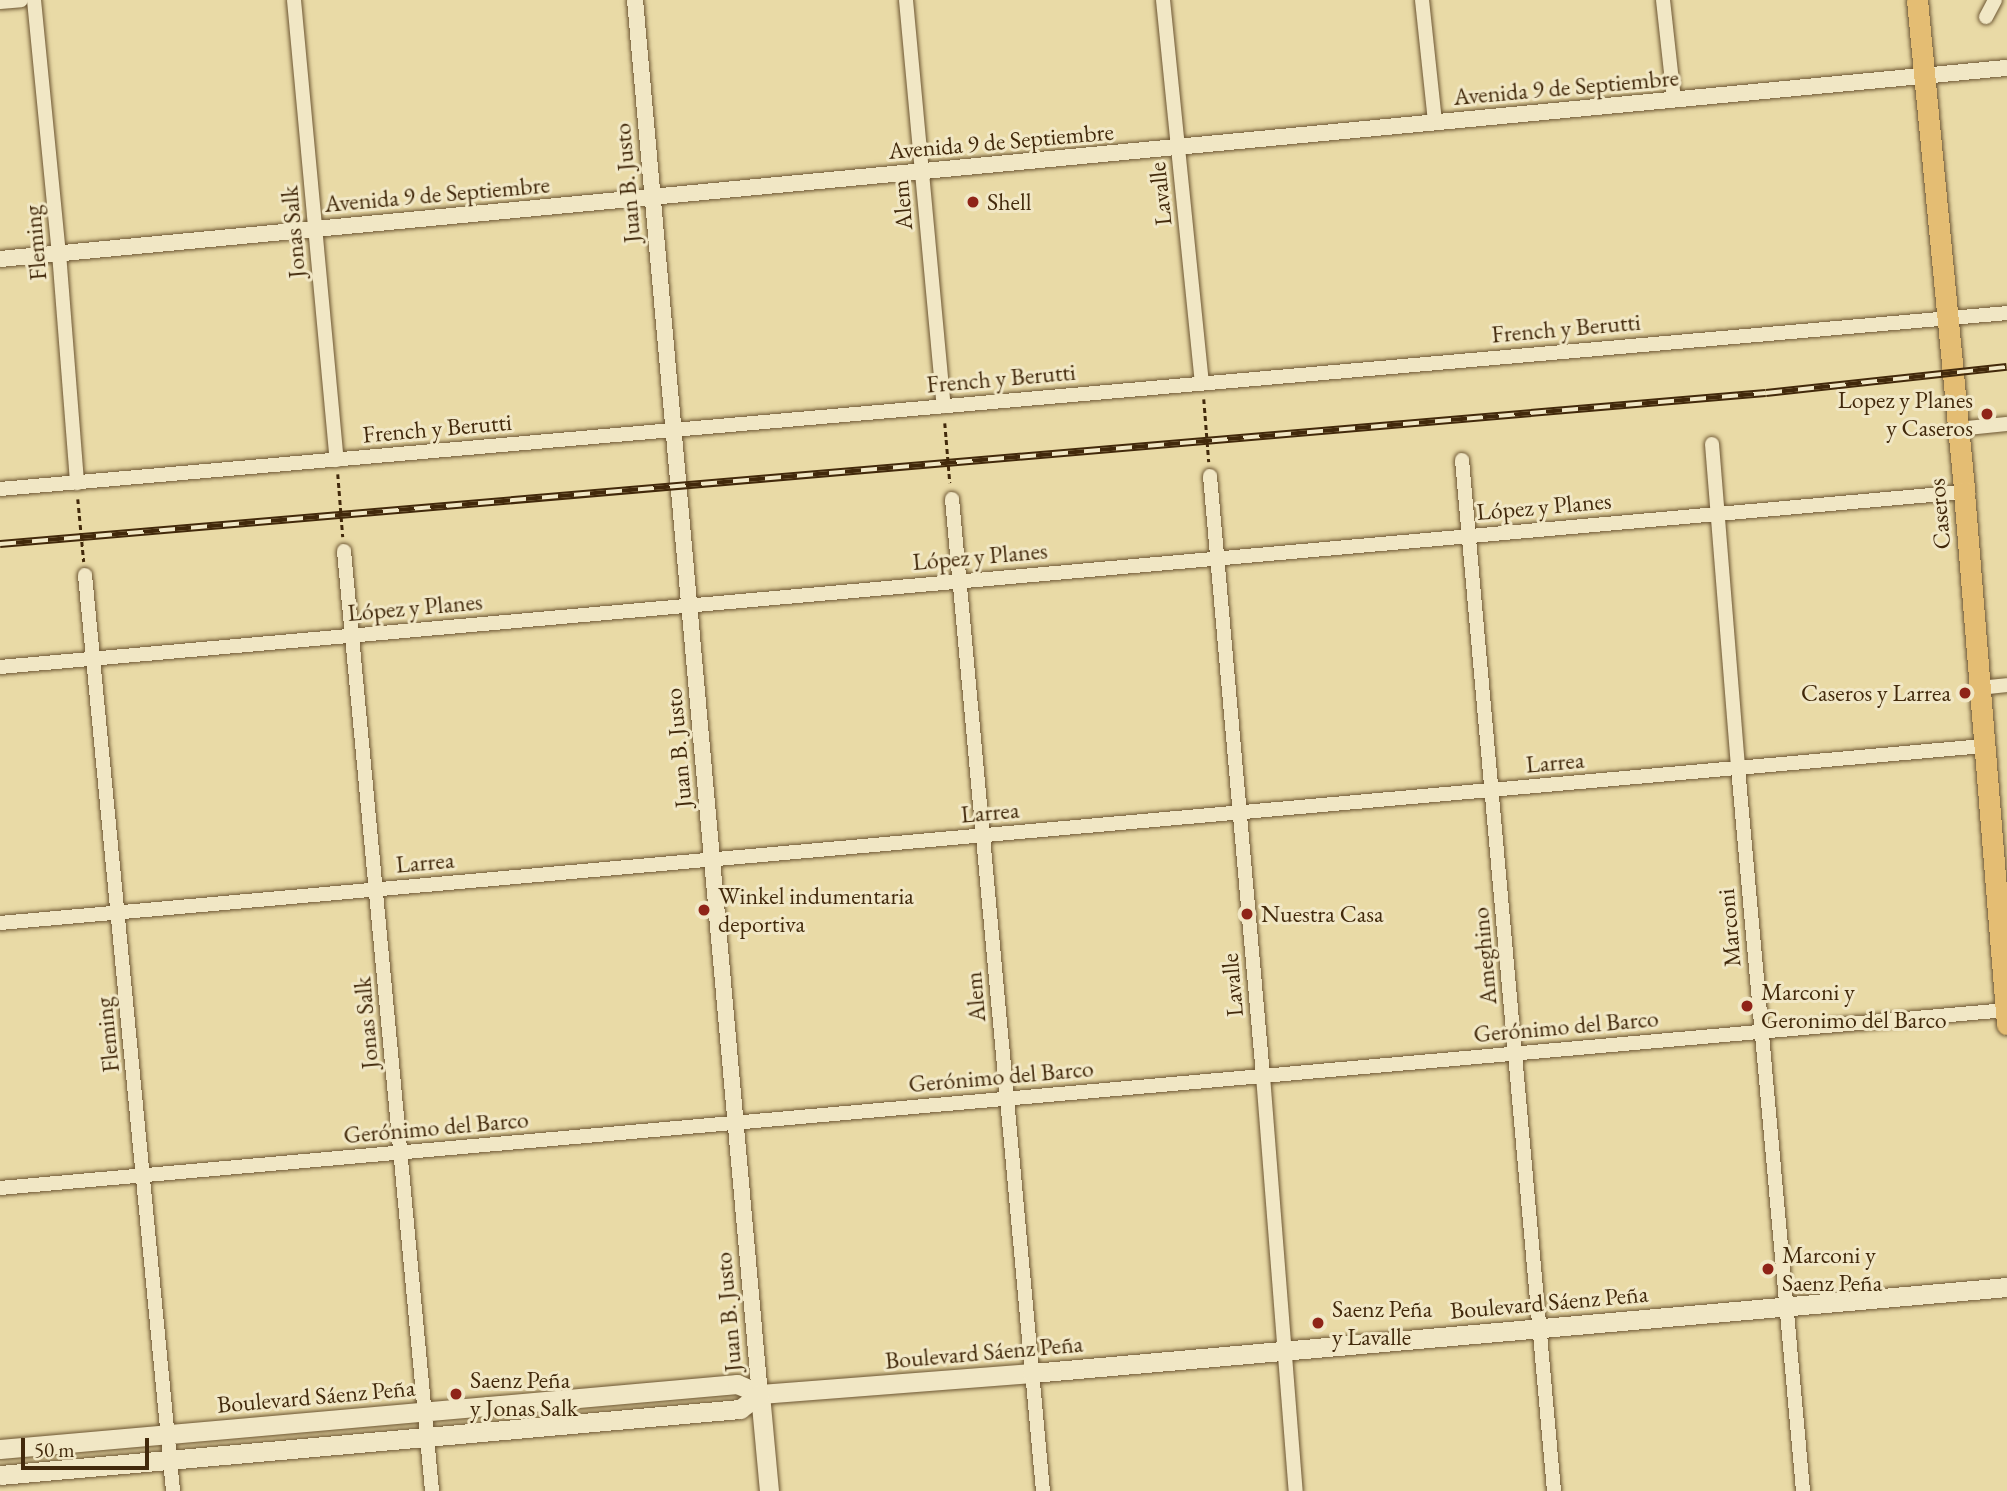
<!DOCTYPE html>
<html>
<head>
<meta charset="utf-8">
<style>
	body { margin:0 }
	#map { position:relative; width:2007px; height:1491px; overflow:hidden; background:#e9daa6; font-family:"EB Garamond",serif }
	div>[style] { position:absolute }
	.path>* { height:2.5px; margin-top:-1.25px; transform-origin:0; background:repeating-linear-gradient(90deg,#42290b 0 5px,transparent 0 8.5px) }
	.roads { filter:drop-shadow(0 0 2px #6c5532) drop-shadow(0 0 2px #6c5532) }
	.minor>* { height:14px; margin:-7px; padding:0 7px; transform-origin:7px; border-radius:7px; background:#f1e7c5 }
	.tertiary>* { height:16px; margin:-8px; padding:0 8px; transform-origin:8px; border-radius:8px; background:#f1e7c5 }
	.secondary>* { height:19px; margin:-9.5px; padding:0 9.5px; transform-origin:9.5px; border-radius:9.5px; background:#f1e7c5 }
	.primary>* { height:21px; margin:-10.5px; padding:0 10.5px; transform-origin:10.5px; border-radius:10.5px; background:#e4bd73 }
	.rail>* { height:8px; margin-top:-4px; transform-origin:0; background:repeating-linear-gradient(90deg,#f1e7c5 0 16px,#42290b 0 32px); box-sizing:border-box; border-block:2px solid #42290b }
	.dots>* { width:19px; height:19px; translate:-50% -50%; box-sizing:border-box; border:4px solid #f1e7c5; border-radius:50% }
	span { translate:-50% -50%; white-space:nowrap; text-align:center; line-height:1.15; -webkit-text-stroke:6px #f1e7c5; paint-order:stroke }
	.street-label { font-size:24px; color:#42290b }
	.poi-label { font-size:24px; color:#42290b }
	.left { translate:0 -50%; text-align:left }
	.right { translate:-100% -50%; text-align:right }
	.scale { position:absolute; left:21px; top:1438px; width:128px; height:32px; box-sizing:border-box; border:4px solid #42290b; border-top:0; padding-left:9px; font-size:21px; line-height:24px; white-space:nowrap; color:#42290b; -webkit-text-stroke:5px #f1e7c5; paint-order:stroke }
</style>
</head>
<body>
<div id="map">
	<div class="path">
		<div style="left:1204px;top:399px;width:63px;rotate:85.5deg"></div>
		<div style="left:945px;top:423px;width:60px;rotate:85.2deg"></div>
		<div style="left:338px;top:474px;width:63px;rotate:85.5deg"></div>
		<div style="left:78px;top:499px;width:63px;rotate:84.6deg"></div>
	</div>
	<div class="roads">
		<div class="minor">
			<div style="left:34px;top:0;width:254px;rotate:84.4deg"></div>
			<div style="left:59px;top:253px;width:231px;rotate:85.5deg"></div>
			<div style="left:294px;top:0;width:462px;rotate:84.7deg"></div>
			<div style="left:906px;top:0;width:408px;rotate:84.7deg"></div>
			<div style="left:1163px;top:0;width:385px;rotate:84.2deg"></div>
			<div style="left:1422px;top:0;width:123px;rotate:83.9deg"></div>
			<div style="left:1663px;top:0;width:100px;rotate:83.7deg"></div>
			<div style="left:0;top:2px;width:21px;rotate:-5deg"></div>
			<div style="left:1986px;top:17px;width:19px;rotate:-62deg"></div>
			<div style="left:1957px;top:429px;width:50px;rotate:-5.7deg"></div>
			<div style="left:1712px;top:444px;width:325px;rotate:85.4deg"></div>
			<div style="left:1738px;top:768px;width:726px;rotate:84.86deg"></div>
			<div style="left:1462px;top:460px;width:1035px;rotate:84.9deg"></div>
			<div style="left:1210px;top:476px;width:602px;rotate:84.95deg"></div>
			<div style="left:1263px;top:1076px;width:416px;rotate:85.5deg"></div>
			<div style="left:0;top:489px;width:2015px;rotate:-5.01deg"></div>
			<div style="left:952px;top:499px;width:996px;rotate:84.76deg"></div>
			<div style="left:344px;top:551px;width:944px;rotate:84.65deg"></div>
			<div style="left:85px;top:575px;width:920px;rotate:84.51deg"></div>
			<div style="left:0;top:667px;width:1972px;rotate:-5.09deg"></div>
			<div style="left:1979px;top:688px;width:28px;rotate:-6deg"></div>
			<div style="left:0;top:923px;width:1992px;rotate:-5.1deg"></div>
			<div style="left:0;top:1188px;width:2014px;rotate:-5.07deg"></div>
		</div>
		<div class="tertiary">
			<div style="left:635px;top:0;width:1400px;rotate:84.88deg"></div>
			<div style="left:0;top:259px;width:2016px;rotate:-5.44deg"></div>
		</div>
		<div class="secondary">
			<div style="left:760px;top:1394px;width:97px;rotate:84.7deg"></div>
			<div style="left:0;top:1449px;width:740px;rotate:-5.04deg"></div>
			<div style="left:737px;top:1384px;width:25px;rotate:23deg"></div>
			<div style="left:760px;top:1394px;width:273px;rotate:-4.4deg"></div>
			<div style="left:1032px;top:1373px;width:979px;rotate:-5.04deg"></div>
			<div style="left:0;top:1475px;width:743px;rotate:-5.1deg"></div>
			<div style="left:740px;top:1409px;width:25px;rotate:-37deg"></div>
		</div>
		<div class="primary">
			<div style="left:1917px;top:0;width:494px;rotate:84.5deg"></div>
			<div style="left:1964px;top:492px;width:534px;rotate:85.38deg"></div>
		</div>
	</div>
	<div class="rail">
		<div style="left:0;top:544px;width:1772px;rotate:-4.89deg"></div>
		<div style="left:1766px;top:393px;width:242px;rotate:-6.2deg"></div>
	</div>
	<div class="dots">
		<div style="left:973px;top:202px;background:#8f2418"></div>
		<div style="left:1987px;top:414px;background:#8f2418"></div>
		<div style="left:1965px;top:693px;background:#8f2418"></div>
		<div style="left:704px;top:910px;background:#8f2418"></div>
		<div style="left:1247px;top:914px;background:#8f2418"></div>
		<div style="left:1747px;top:1006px;background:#8f2418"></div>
		<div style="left:1768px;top:1269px;background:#8f2418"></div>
		<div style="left:1318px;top:1323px;background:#8f2418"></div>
		<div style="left:456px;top:1394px;background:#8f2418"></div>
	</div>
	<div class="street-label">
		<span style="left:1566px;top:87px;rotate:-5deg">Avenida 9 de Septiembre</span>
		<span style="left:1001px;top:141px;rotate:-5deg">Avenida 9 de Septiembre</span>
		<span style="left:627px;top:183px;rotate:-95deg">Juan B. Justo</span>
		<span style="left:437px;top:194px;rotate:-5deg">Avenida 9 de Septiembre</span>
		<span style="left:1160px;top:194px;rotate:-96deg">Lavalle</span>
		<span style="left:902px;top:205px;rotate:-95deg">Alem</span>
		<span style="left:293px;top:232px;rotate:-95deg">Jonas Salk</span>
		<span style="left:35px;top:243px;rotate:-95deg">Fleming</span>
		<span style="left:1566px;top:328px;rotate:-5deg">French y Berutti</span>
		<span style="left:1001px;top:378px;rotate:-5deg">French y Berutti</span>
		<span style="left:437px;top:428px;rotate:-5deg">French y Berutti</span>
		<span style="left:1544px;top:506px;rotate:-5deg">López y Planes</span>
		<span style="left:1939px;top:514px;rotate:-95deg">Caseros</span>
		<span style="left:980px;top:556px;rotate:-5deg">López y Planes</span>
		<span style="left:415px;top:607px;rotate:-5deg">López y Planes</span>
		<span style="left:678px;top:748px;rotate:-95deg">Juan B. Justo</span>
		<span style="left:1555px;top:762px;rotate:-5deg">Larrea</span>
		<span style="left:990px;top:812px;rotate:-5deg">Larrea</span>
		<span style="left:425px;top:862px;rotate:-5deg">Larrea</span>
		<span style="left:1729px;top:928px;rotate:-95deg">Marconi</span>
		<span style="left:1484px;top:956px;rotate:-95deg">Ameghino</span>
		<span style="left:1232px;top:985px;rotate:-95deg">Lavalle</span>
		<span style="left:975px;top:997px;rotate:-95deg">Alem</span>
		<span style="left:366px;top:1023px;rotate:-95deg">Jonas Salk</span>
		<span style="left:1566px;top:1026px;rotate:-5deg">Gerónimo del Barco</span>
		<span style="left:107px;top:1035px;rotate:-96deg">Fleming</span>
		<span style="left:1001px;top:1076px;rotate:-5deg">Gerónimo del Barco</span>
		<span style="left:436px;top:1127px;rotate:-5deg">Gerónimo del Barco</span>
		<span style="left:1549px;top:1302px;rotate:-5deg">Boulevard Sáenz Peña</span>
		<span style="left:728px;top:1312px;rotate:-95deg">Juan B. Justo</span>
		<span style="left:984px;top:1352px;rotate:-5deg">Boulevard Sáenz Peña</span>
		<span style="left:316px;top:1396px;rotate:-5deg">Boulevard Sáenz Peña</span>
	</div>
	<div class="poi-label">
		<span class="left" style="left:987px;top:202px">Shell</span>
		<span class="right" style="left:1973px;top:414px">Lopez y Planes<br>y Caseros</span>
		<span class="right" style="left:1951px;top:693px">Caseros y Larrea</span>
		<span class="left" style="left:718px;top:910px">Winkel indumentaria<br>deportiva</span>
		<span class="left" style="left:1261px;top:914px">Nuestra Casa</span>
		<span class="left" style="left:1761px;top:1006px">Marconi y<br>Geronimo del Barco</span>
		<span class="left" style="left:1782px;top:1269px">Marconi y<br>Saenz Peña</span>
		<span class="left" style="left:1332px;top:1323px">Saenz Peña<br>y Lavalle</span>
		<span class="left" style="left:470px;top:1394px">Saenz Peña<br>y Jonas Salk</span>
	</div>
	<div class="scale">50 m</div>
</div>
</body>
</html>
